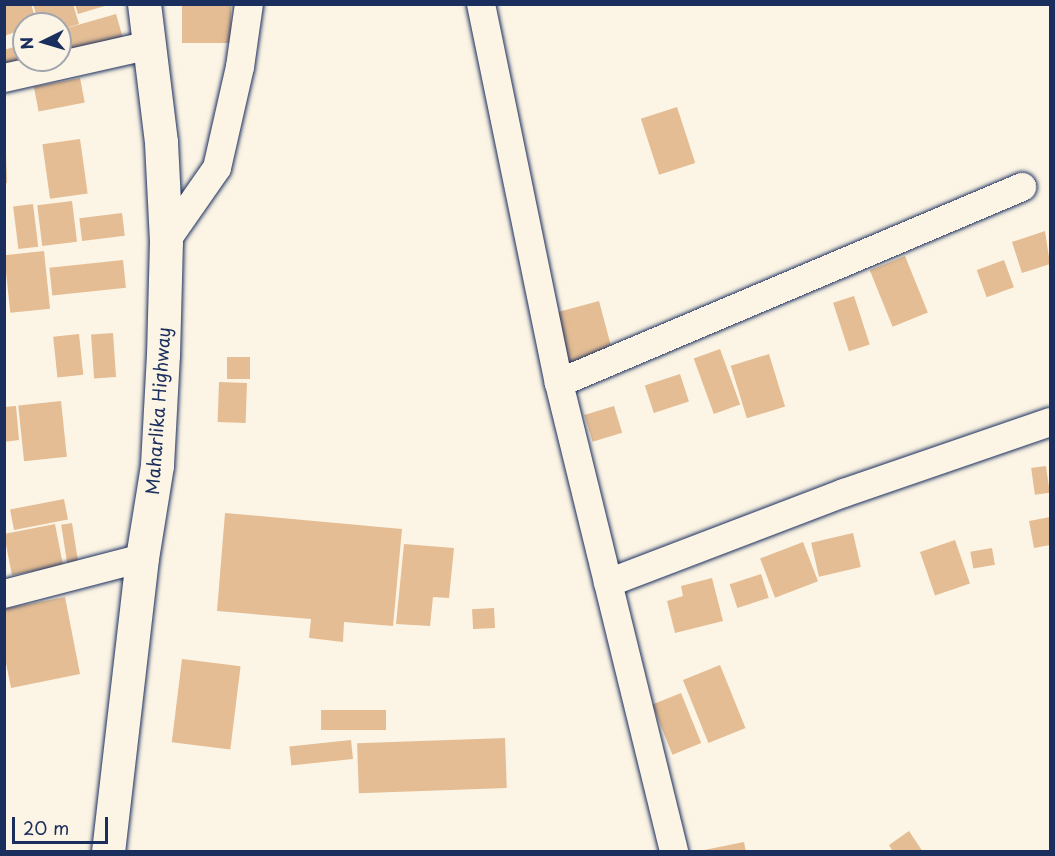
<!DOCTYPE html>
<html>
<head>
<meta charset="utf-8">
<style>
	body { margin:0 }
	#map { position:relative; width:1055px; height:856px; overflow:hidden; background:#fcf5e5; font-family:"Playpen Sans",sans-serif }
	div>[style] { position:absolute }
	.building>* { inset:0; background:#e4bd94; transform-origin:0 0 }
	.roads { filter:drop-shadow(0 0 2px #1b2f5e) drop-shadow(0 0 2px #1b2f5e) }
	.street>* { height:28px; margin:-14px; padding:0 14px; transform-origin:14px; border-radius:14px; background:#fcf5e5 }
	.primary>* { height:33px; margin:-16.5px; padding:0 16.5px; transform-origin:16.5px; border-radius:16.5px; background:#fcf5e5 }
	span { translate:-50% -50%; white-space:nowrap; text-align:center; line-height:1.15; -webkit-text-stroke:4.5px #fcf5e5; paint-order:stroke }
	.street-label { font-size:18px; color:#1b2f5e }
	.frame { position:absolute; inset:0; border:6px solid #1b2f5e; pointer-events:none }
	.north { position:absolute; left:12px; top:12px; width:60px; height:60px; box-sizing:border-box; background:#fcf5e5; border:2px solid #a2a6af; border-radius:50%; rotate:265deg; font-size:16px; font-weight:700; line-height:24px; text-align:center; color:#1b2f5e }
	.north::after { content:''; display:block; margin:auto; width:21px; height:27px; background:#1b2f5e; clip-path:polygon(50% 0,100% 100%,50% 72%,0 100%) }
	.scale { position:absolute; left:12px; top:817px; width:96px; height:27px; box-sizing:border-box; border:3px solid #1b2f5e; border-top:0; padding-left:8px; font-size:18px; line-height:21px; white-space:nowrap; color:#1b2f5e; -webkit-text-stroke:4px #fcf5e5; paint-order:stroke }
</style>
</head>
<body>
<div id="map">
	<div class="building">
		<div style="clip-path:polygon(4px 4px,31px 4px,37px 24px,24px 24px,24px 29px,4px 36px)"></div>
		<div style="clip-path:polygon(33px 4px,73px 4px,79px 24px,60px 30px,60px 24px,39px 24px)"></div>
		<div style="clip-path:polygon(75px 4px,108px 4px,108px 5px,78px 14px)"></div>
		<div style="left:182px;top:4px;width:49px;height:39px"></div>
		<div style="left:116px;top:14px;width:25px;height:59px;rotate:74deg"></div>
		<div style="clip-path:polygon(24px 44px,24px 60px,4px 71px,4px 50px)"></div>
		<div style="left:80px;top:78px;width:25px;height:47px;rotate:79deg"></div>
		<div style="left:677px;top:107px;width:59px;height:38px;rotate:72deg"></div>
		<div style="left:80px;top:139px;width:55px;height:38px;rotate:82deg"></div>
		<div style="clip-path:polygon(4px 155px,6px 155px,7px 183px,4px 183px)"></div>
		<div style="left:72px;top:201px;width:41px;height:35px;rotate:83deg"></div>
		<div style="left:33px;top:204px;width:43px;height:20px;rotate:83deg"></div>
		<div style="left:122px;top:213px;width:23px;height:43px;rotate:83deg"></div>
		<div style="clip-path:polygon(1045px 231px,1050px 264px,1022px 273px,1012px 242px)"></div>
		<div style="left:44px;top:251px;width:58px;height:40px;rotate:84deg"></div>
		<div style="left:905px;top:256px;width:61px;height:38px;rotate:68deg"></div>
		<div style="left:123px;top:260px;width:28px;height:74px;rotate:84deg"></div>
		<div style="left:1004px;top:260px;width:29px;height:29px;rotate:70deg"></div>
		<div style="left:854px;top:296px;width:51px;height:22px;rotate:72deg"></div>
		<div style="left:599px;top:301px;width:53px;height:51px;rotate:75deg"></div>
		<div style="left:113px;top:333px;width:44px;height:22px;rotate:86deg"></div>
		<div style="left:79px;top:334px;width:41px;height:26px;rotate:84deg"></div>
		<div style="left:720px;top:349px;width:59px;height:28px;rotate:70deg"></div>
		<div style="left:769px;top:354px;width:55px;height:40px;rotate:73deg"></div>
		<div style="left:227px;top:357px;width:23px;height:22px"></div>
		<div style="left:680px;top:374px;width:29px;height:37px;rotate:72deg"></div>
		<div style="left:219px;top:382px;width:28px;height:40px;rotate:2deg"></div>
		<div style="left:61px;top:401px;width:56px;height:43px;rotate:84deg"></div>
		<div style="clip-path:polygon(16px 406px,19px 440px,4px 442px,4px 407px)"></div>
		<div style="left:614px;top:406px;width:28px;height:31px;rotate:73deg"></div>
		<div style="left:1046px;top:466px;width:27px;height:15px;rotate:82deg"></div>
		<div style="left:64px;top:499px;width:21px;height:55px;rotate:79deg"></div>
		<div style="clip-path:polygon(225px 513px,402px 529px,393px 626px,344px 622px,343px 642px,309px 638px,311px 619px,217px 611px)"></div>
		<div style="clip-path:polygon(1050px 517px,1050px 545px,1034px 548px,1029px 521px)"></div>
		<div style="left:72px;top:523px;width:40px;height:11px;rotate:81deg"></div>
		<div style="left:55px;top:524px;width:42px;height:52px;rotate:79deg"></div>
		<div style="left:853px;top:533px;width:35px;height:43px;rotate:77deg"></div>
		<div style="left:955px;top:540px;width:46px;height:37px;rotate:71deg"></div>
		<div style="left:803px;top:542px;width:42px;height:46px;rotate:69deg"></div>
		<div style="clip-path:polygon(404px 544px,454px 548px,449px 598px,433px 597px,430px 626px,396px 624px)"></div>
		<div style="left:992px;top:548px;width:17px;height:22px;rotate:80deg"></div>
		<div style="left:761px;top:574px;width:25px;height:33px;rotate:72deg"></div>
		<div style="clip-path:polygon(712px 578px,723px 621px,675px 633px,667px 601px,683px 596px,681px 586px)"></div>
		<div style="clip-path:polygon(65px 597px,80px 674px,11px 688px,4px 653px,4px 609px)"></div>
		<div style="left:494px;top:608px;width:20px;height:22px;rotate:87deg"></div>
		<div style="left:182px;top:659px;width:59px;height:84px;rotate:7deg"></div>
		<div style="left:720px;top:665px;width:68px;height:40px;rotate:68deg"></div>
		<div style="left:681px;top:693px;width:54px;height:31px;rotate:68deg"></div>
		<div style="left:386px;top:710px;width:20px;height:65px;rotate:90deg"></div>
		<div style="left:505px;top:738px;width:50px;height:148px;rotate:88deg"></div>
		<div style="left:351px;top:740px;width:19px;height:62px;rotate:84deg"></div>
		<div style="clip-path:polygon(909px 831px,923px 852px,893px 852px,889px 845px)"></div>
		<div style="clip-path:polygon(744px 842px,746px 852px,704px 852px,704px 850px)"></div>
	</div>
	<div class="roads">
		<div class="street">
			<div style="left:481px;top:4px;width:387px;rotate:78.4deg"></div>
			<div style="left:559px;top:383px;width:483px;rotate:76.2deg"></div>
			<div style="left:4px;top:78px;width:151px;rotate:-12.7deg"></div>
			<div style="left:166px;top:241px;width:89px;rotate:-55.1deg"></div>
			<div style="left:217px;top:168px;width:104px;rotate:-77.2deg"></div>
			<div style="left:240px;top:67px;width:64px;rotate:-81.9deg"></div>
			<div style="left:559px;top:383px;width:503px;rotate:-22.94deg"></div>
			<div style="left:608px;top:583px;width:253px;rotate:-20.9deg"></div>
			<div style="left:844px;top:493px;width:218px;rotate:-19deg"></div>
			<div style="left:4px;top:594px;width:143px;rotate:-14.6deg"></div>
		</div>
		<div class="primary">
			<div style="left:108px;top:852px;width:296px;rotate:-83.4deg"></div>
			<div style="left:142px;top:558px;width:94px;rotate:-80.8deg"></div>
			<div style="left:157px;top:465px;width:110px;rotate:-86.9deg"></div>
			<div style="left:163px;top:355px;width:114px;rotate:-88.5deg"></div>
			<div style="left:166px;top:241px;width:99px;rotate:-92.9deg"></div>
			<div style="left:161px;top:142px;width:139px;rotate:-97deg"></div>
		</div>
	</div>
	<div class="street-label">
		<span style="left:158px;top:411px;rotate:-86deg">Maharlika Highway</span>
	</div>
	<div class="frame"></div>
	<div class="north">N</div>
	<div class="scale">20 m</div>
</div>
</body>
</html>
